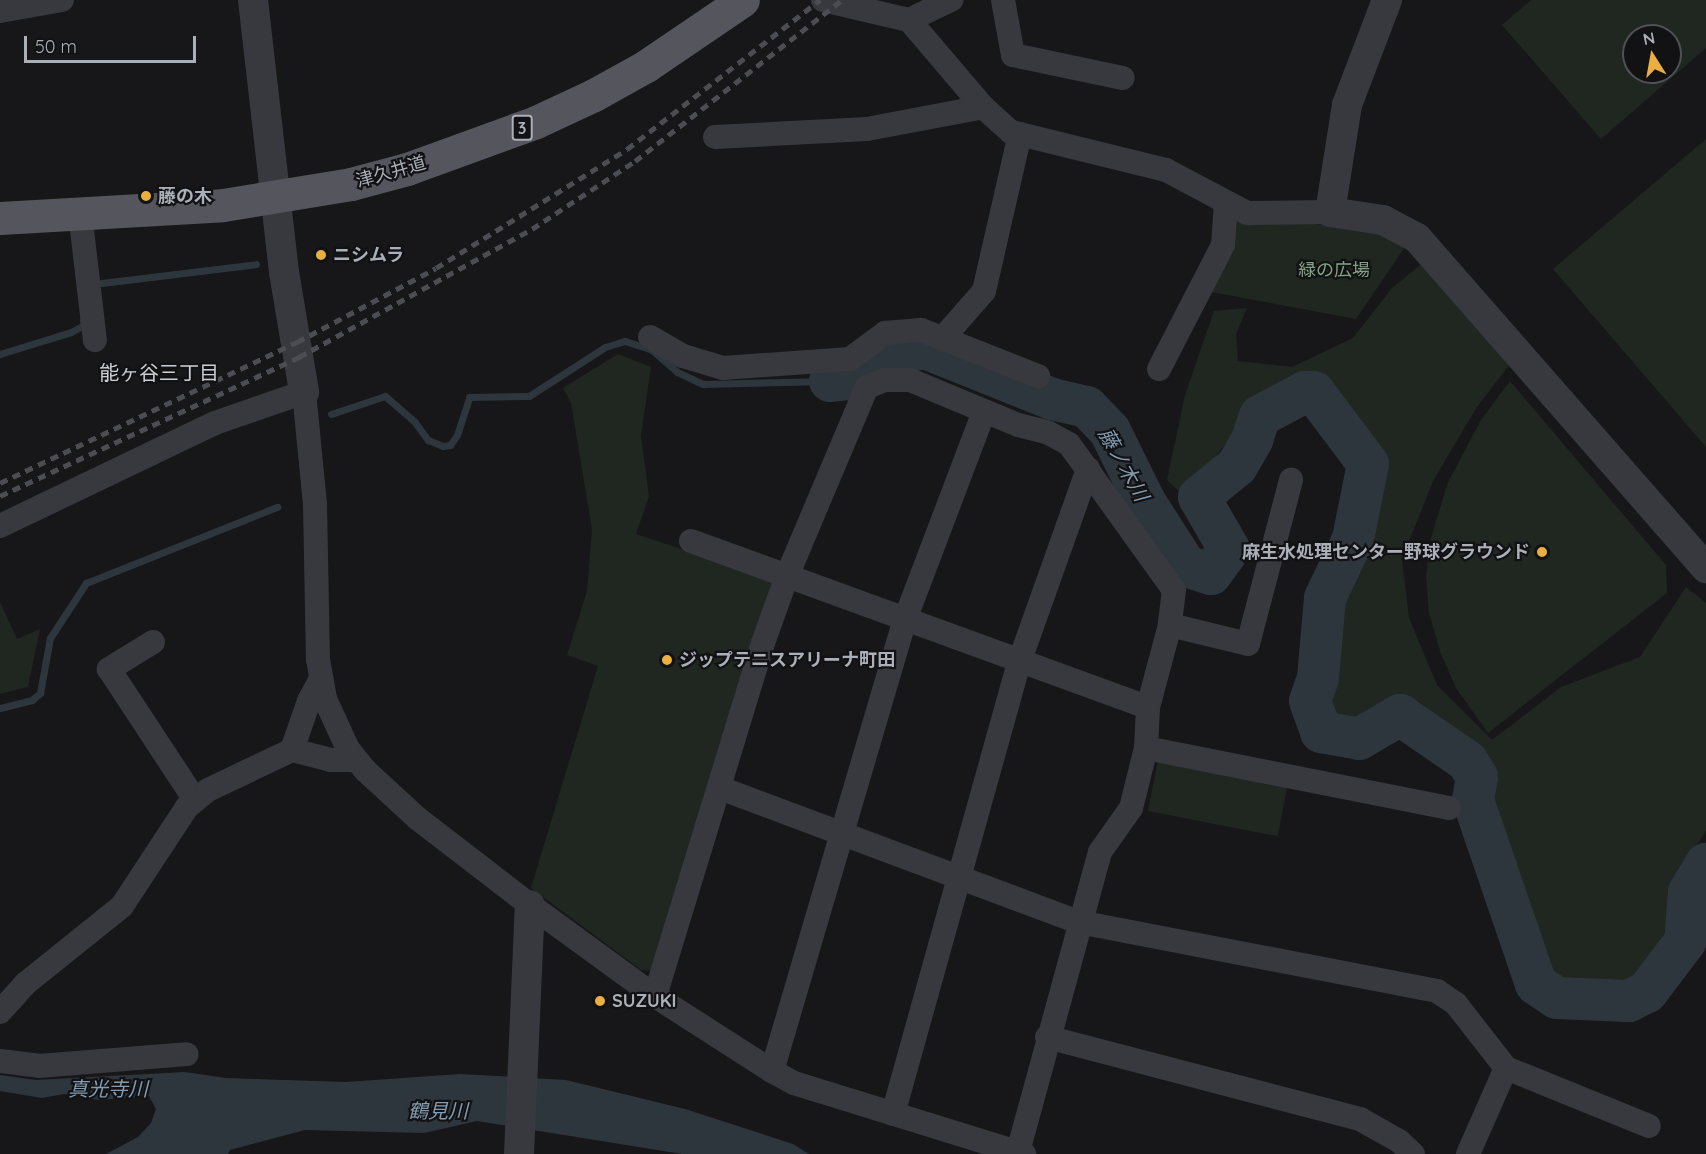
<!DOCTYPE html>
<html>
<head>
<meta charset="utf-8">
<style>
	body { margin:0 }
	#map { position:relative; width:1706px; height:1154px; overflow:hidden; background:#171719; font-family:Quicksand,"Noto Sans JP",sans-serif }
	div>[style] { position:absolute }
	.green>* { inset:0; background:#1f2720; transform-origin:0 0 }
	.water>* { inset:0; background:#2e363d }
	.stream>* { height:7px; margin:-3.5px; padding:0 3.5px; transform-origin:3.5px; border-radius:3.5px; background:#2e363d }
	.river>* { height:42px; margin:-21px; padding:0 21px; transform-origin:21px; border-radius:21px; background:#2e363d }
	.minor>* { height:24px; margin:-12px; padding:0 12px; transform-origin:12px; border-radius:12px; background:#38393e }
	.tertiary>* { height:30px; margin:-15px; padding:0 15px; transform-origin:15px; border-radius:15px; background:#38393e }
	.primary>* { height:33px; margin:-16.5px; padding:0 16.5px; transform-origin:16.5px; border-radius:16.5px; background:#55565d }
	.rail>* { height:4.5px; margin-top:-2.25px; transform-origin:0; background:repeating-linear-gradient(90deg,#4c4d53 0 8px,transparent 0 14px) }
	.dots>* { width:16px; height:16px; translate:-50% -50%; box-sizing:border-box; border:3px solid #121214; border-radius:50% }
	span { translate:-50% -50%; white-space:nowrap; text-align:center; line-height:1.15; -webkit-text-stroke:4.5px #121214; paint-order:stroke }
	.shield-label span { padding:2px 4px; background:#121214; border:2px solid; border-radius:4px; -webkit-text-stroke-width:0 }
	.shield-label { font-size:16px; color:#aaafb8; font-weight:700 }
	.street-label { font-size:18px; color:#aaafb8 }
	.poi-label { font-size:18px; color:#aaafb8; font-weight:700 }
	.left { translate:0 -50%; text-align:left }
	.right { translate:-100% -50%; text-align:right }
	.park-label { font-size:18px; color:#82a284 }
	.neighbourhood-label { font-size:20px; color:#cbced5 }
	.water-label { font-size:20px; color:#839cb1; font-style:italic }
	.north { position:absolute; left:1622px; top:24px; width:60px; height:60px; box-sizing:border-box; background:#121214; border:2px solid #4f5156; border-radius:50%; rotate:349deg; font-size:16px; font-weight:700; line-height:24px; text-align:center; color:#aaafb8 }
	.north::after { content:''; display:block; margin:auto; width:21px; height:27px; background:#e9af40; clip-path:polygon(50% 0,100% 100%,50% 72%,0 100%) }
	.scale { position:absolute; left:24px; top:36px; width:172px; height:27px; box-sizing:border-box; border:3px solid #aaafb8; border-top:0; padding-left:8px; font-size:18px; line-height:21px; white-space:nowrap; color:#aaafb8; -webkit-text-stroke:4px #121214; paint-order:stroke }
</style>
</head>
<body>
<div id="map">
	<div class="green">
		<div style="clip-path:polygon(evenodd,1531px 0,1706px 0,1706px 48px,1601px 139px,1502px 25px,1531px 0,1634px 36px,1670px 36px,1670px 72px,1634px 72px,1634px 36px)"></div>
		<div style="clip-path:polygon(1706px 139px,1706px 447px,1553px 269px)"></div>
		<div style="clip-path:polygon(1232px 218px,1366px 228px,1405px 247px,1356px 319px,1211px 292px)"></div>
		<div style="clip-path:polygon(1424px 262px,1510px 364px,1477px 407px,1433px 481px,1402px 559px,1409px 618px,1437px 685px,1492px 740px,1561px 687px,1640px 657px,1686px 587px,1706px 603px,1706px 831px,1687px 859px,1667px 915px,1662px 949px,1643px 978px,1630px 990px,1594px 992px,1543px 983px,1515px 949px,1498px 910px,1493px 839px,1497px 823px,1481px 806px,1487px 774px,1455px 756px,1393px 711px,1364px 731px,1333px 724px,1327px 699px,1335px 642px,1335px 604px,1361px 536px,1370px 461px,1321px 398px,1318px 379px,1260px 403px,1183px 495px,1167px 480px,1185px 395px,1214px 311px,1247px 308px,1236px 334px,1238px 361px,1292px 367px,1353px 338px,1392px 288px)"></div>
		<div style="clip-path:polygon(618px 354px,651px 367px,641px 435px,649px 496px,636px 534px,777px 581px,655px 971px,641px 970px,531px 888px,598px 666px,567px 655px,587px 591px,592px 530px,571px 403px,563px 388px)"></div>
		<div style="clip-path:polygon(1510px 381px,1666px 565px,1667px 593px,1488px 733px,1456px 688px,1441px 654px,1429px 613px,1426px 576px,1431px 538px,1448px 482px,1481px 420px)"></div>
		<div style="clip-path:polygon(0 602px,17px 639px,40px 629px,28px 687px,0 694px)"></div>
		<div style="left:1158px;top:760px;width:132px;height:52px;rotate:11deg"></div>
	</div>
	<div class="water">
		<div style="clip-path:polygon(185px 1072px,226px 1078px,346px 1082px,460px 1074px,566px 1080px,685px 1109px,793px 1144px,809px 1154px,682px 1154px,477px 1121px,424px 1133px,305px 1130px,230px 1150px,228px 1154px,106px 1154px,138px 1137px,151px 1123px,156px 1109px,149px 1096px,99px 1100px,64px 1094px,42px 1098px,0 1091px,0 1075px,36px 1080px)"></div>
	</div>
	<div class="stream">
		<div style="left:102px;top:283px;width:155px;rotate:-7deg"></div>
		<div style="left:0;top:354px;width:74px;rotate:-17.2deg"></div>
		<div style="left:71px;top:332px;width:15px;rotate:-28deg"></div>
		<div style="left:84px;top:325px;width:5px;rotate:-101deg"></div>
		<div style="left:331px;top:414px;width:57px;rotate:-18.4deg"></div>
		<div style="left:385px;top:396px;width:38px;rotate:41deg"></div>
		<div style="left:414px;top:421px;width:24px;rotate:54deg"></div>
		<div style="left:428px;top:440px;width:16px;rotate:22deg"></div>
		<div style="left:443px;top:446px;width:7px;rotate:-8deg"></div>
		<div style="left:450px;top:445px;width:12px;rotate:-55deg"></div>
		<div style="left:457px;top:435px;width:40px;rotate:-72deg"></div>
		<div style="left:469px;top:397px;width:60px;rotate:-1deg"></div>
		<div style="left:529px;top:396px;width:90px;rotate:-32.8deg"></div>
		<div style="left:605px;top:347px;width:21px;rotate:-17deg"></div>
		<div style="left:625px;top:341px;width:28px;rotate:18deg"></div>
		<div style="left:652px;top:350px;width:33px;rotate:41deg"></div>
		<div style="left:677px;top:372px;width:29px;rotate:25deg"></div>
		<div style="left:703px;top:384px;width:127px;rotate:-1.4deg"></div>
		<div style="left:0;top:708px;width:33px;rotate:-14deg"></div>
		<div style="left:32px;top:700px;width:11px;rotate:-41deg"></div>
		<div style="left:40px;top:693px;width:56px;rotate:-79.7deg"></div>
		<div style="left:50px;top:638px;width:66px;rotate:-56.8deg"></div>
		<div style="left:86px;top:583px;width:206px;rotate:-21.7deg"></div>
	</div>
	<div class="river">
		<div style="left:830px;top:381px;width:27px;rotate:-6deg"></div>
		<div style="left:857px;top:378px;width:31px;rotate:-42deg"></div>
		<div style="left:880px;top:357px;width:46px;rotate:-11.3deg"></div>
		<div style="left:925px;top:348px;width:137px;rotate:21.9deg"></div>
		<div style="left:1052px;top:399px;width:36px;rotate:13deg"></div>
		<div style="left:1087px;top:407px;width:33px;rotate:46deg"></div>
		<div style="left:1110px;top:431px;width:79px;rotate:63.8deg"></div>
		<div style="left:1145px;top:502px;width:76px;rotate:57.4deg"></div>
		<div style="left:1186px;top:566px;width:26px;rotate:18deg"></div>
		<div style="left:1211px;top:574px;width:31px;rotate:-54deg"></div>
		<div style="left:1229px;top:549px;width:60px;rotate:-120deg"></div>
		<div style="left:1199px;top:497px;width:49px;rotate:-39.2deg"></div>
		<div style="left:1237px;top:466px;width:30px;rotate:-60deg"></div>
		<div style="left:1252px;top:440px;width:25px;rotate:-72deg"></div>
		<div style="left:1260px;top:416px;width:51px;rotate:-28.1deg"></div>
		<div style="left:1305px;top:392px;width:9px"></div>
		<div style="left:1314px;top:392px;width:90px;rotate:53.1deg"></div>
		<div style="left:1368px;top:464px;width:76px;rotate:101.3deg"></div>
		<div style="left:1353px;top:539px;width:65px;rotate:115.4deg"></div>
		<div style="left:1325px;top:598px;width:80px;rotate:95deg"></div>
		<div style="left:1318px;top:678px;width:24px;rotate:109deg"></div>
		<div style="left:1310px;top:701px;width:33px;rotate:70deg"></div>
		<div style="left:1321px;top:732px;width:39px;rotate:10deg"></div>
		<div style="left:1359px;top:739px;width:48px;rotate:-30.3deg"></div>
		<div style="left:1400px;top:715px;width:81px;rotate:34.5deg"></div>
		<div style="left:1467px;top:761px;width:19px;rotate:58deg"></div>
		<div style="left:1477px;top:777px;width:23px;rotate:100deg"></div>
		<div style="left:1473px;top:800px;width:194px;rotate:71.1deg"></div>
		<div style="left:1536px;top:984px;width:25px;rotate:34deg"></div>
		<div style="left:1557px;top:998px;width:72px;rotate:2.4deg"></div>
		<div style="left:1629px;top:1001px;width:20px;rotate:-27deg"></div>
		<div style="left:1647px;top:992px;width:63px;rotate:-52.8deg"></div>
		<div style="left:1685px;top:942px;width:50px;rotate:-85.4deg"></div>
		<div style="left:1689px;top:892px;width:33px;rotate:-59deg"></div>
	</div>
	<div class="minor">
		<div style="left:823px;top:0;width:88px;rotate:13.1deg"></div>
		<div style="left:909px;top:20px;width:114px;rotate:49.6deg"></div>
		<div style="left:983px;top:107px;width:38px;rotate:42deg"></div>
		<div style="left:1011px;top:132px;width:160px;rotate:13.8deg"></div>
		<div style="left:1166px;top:170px;width:92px;rotate:28deg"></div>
		<div style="left:1247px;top:213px;width:83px;rotate:-0.7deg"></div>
		<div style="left:1003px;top:0;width:56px;rotate:79.7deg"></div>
		<div style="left:1013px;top:55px;width:112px;rotate:11.8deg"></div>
		<div style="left:0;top:11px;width:63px;rotate:-10.1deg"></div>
		<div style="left:909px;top:20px;width:47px;rotate:-25.5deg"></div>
		<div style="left:715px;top:137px;width:152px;rotate:-3deg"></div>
		<div style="left:867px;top:129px;width:118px;rotate:-10.7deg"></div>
		<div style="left:80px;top:213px;width:128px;rotate:83.3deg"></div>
		<div style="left:650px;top:337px;width:38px;rotate:30deg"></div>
		<div style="left:683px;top:356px;width:42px;rotate:16.7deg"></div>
		<div style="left:723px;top:368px;width:127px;rotate:-4.1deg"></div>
		<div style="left:850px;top:359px;width:44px;rotate:-36.6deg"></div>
		<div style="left:885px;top:333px;width:36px;rotate:-5deg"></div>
		<div style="left:921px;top:330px;width:126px;rotate:21.5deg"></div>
		<div style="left:943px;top:338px;width:62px;rotate:-48.9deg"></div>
		<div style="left:984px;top:291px;width:161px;rotate:-77.1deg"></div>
		<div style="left:1159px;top:369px;width:140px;rotate:-62.7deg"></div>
		<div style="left:1223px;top:245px;width:42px;rotate:-85.9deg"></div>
		<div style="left:0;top:526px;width:238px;rotate:-25.6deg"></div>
		<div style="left:215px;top:423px;width:94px;rotate:-19.2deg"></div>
		<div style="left:304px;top:392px;width:114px;rotate:84.4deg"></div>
		<div style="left:315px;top:505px;width:154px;rotate:88.9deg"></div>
		<div style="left:318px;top:659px;width:41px;rotate:80.1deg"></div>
		<div style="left:325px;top:699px;width:55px;rotate:65.3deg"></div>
		<div style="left:348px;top:749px;width:28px;rotate:51deg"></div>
		<div style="left:366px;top:771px;width:69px;rotate:42.7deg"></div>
		<div style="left:417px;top:818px;width:143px;rotate:37.6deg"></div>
		<div style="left:530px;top:905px;width:155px;rotate:36.1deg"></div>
		<div style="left:655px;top:996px;width:139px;rotate:32.7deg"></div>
		<div style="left:772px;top:1071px;width:25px;rotate:29deg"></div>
		<div style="left:794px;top:1083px;width:241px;rotate:17.2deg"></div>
		<div style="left:691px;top:541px;width:486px;rotate:20deg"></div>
		<div style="left:1170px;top:625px;width:80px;rotate:13.7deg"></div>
		<div style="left:1248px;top:644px;width:170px;rotate:-75.3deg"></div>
		<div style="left:153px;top:642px;width:52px;rotate:148.5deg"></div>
		<div style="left:109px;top:669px;width:157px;rotate:56.7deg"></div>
		<div style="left:1146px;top:748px;width:309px;rotate:11.2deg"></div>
		<div style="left:292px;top:750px;width:52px;rotate:-70.9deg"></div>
		<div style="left:309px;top:701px;width:26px;rotate:-62deg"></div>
		<div style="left:720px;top:788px;width:383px;rotate:20.5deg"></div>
		<div style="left:1079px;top:922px;width:365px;rotate:10.9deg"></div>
		<div style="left:1437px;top:991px;width:23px;rotate:34deg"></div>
		<div style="left:1456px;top:1004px;width:81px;rotate:52deg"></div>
		<div style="left:1506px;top:1068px;width:154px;rotate:22.1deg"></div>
		<div style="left:655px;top:996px;width:369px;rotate:-73deg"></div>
		<div style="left:763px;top:643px;width:71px;rotate:-70.3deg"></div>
		<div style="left:787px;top:576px;width:205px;rotate:-67.1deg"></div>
		<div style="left:867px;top:387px;width:18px;rotate:-22deg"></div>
		<div style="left:884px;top:380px;width:26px"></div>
		<div style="left:910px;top:380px;width:117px;rotate:22.6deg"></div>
		<div style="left:1018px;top:425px;width:30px;rotate:14deg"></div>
		<div style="left:1047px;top:432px;width:25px;rotate:29deg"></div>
		<div style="left:1069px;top:444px;width:180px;rotate:54.3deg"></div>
		<div style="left:1174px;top:590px;width:35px;rotate:97deg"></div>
		<div style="left:1170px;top:625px;width:85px;rotate:105deg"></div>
		<div style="left:1148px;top:707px;width:41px;rotate:92.8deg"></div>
		<div style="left:1146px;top:748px;width:62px;rotate:104deg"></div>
		<div style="left:1131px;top:808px;width:54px;rotate:125.2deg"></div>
		<div style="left:1100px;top:852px;width:311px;rotate:105.3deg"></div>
		<div style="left:0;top:1012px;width:38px;rotate:-48deg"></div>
		<div style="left:25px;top:984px;width:124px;rotate:-38.8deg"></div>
		<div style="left:122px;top:906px;width:118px;rotate:-56.7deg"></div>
		<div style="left:187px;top:807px;width:27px;rotate:-39deg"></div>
		<div style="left:208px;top:790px;width:93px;rotate:-25.5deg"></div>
		<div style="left:292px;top:750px;width:40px;rotate:14.4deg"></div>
		<div style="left:331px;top:760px;width:25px"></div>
		<div style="left:1047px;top:1037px;width:324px;rotate:14.7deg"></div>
		<div style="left:1360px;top:1119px;width:45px;rotate:29.4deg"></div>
		<div style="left:1399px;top:1141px;width:19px;rotate:43deg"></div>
		<div style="left:0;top:1061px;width:39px;rotate:7deg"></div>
		<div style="left:39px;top:1066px;width:148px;rotate:-4.6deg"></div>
		<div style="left:772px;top:1071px;width:473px;rotate:-73.6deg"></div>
		<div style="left:906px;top:617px;width:219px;rotate:-69.2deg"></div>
		<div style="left:893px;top:1114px;width:471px;rotate:-74.4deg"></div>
		<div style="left:1020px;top:660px;width:203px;rotate:-70.4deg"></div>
		<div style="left:1468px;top:1154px;width:94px;rotate:-66.2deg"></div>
	</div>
	<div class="tertiary">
		<div style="left:253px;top:0;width:274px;rotate:83.5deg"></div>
		<div style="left:284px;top:272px;width:122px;rotate:80.5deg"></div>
		<div style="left:1387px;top:0;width:112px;rotate:110.9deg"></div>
		<div style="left:1347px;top:105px;width:108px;rotate:99deg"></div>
		<div style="left:1330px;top:212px;width:54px;rotate:8.6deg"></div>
		<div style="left:1383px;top:220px;width:38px;rotate:28deg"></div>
		<div style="left:1417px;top:238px;width:439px;rotate:48.8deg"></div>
		<div style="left:519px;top:1154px;width:249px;rotate:-87.5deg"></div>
	</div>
	<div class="primary">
		<div style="left:0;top:218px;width:223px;rotate:-3.3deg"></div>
		<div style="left:223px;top:205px;width:130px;rotate:-9.3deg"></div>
		<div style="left:351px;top:184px;width:58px;rotate:-15deg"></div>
		<div style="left:407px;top:169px;width:137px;rotate:-20deg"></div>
		<div style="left:536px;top:122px;width:64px;rotate:-25deg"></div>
		<div style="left:594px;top:95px;width:60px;rotate:-29.1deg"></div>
		<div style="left:646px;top:66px;width:117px;rotate:-34.2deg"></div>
	</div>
	<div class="rail">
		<div style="left:0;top:483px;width:329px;rotate:-25.4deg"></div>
		<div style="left:297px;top:342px;width:157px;rotate:-28deg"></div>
		<div style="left:436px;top:268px;width:225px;rotate:-31.9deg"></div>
		<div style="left:627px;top:149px;width:244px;rotate:-37.7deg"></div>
		<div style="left:0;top:496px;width:330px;rotate:-24.9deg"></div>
		<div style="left:299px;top:357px;width:266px;rotate:-28.8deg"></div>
		<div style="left:532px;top:229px;width:123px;rotate:-33.4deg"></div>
		<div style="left:635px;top:161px;width:262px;rotate:-37.9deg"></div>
	</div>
	<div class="dots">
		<div style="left:146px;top:196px;background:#e9af40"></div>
		<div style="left:321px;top:255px;background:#e9af40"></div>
		<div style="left:1542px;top:552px;background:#e9af40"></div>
		<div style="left:667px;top:660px;background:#e9af40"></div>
		<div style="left:600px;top:1001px;background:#e9af40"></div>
	</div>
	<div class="shield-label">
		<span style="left:522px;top:128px">3</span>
	</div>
	<div class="street-label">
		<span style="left:391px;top:172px;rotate:-16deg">津久井道</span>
	</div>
	<div class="poi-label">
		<span class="left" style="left:158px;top:196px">藤の木</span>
		<span class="left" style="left:333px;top:255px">ニシムラ</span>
		<span class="right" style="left:1530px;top:552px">麻生水処理センター野球グラウンド</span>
		<span class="left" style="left:679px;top:660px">ジップテニスアリーナ町田</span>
		<span class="left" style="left:612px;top:1001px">SUZUKI</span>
	</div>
	<div class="park-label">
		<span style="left:1334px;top:270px">緑の広場</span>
	</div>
	<div class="neighbourhood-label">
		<span style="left:159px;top:372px">能ヶ谷三丁目</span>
	</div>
	<div class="water-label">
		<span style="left:1124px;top:464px;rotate:61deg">藤ノ木川</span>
		<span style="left:108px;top:1088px">真光寺川</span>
		<span style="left:438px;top:1110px">鶴見川</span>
	</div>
	<div class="north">N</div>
	<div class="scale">50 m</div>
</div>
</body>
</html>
